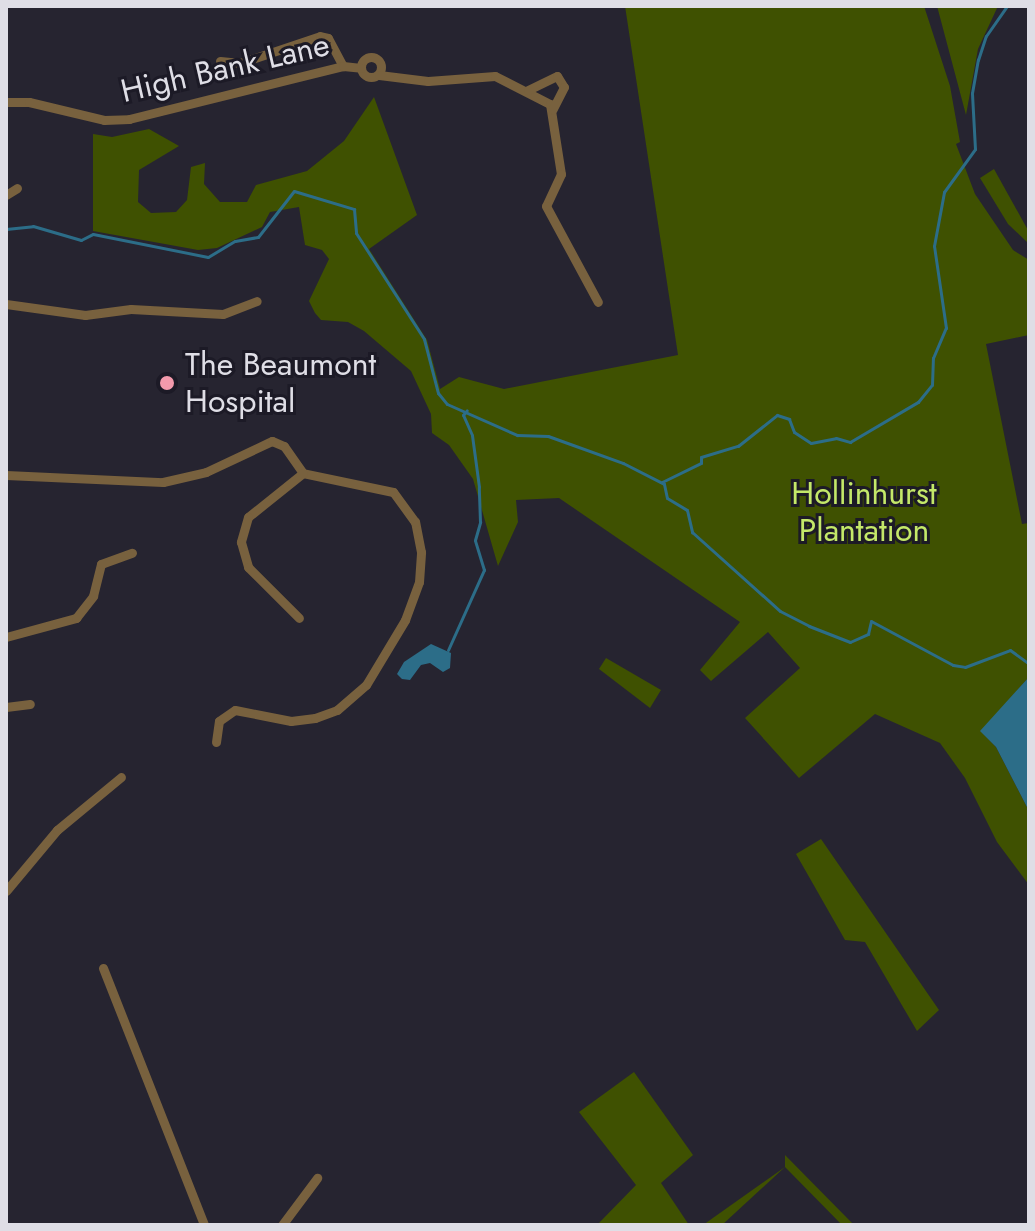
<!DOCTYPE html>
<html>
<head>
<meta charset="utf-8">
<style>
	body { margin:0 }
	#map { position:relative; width:1035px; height:1231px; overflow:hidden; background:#262430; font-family:Jost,sans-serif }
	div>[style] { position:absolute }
	.green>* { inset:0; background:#3f5101 }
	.water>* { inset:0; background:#2c6d88 }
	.stream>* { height:3px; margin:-1.5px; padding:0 1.5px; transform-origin:1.5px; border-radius:1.5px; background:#2c6d88 }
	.street>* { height:9px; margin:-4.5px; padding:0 4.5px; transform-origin:4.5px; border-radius:4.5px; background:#78613e }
	.street>.ring { margin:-4.5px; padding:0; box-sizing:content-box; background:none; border:9px solid #78613e; border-radius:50% }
	.dots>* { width:22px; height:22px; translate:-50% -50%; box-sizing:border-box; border:4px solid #1c1a26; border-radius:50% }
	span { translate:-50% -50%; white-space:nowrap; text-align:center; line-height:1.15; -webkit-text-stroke:6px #1c1a26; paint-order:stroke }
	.street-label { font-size:32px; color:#dfdee6 }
	.poi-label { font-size:32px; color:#dfdee6 }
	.left { translate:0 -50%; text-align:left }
	.park-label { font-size:32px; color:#c4e869 }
	.frame { position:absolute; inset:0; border:8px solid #dfdee6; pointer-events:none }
</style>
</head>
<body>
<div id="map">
	<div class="green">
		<div style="clip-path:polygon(625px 6px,924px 6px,950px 86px,960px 142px,956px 144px,975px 194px,1013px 250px,1029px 260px,1029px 335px,986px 344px,1022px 524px,1029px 523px,1029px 677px,981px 731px,996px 747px,1029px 811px,1029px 885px,997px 842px,965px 778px,940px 743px,875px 714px,799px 778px,745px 718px,800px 668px,768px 632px,711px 681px,700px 670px,740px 622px,559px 498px,516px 500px,518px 522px,498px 566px,473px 479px,449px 445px,432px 433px,431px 414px,411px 371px,364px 331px,348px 322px,321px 320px,315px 313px,309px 301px,329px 259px,322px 250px,305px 245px,299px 207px,270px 212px,262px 227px,217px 248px,198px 250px,93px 231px,93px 134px,112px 137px,149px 129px,179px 146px,139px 170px,138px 202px,151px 213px,176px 212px,187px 200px,191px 167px,205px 163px,204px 184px,220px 202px,247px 202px,256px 185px,307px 171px,344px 141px,374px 97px,417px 215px,369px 249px,427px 340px,440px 389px,459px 377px,504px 389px,678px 355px)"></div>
		<div style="clip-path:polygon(937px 6px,998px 6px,978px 49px,966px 115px)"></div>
		<div style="clip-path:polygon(994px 169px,1029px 232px,1029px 244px,1008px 224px,980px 178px)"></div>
		<div style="clip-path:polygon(606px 658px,661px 690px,650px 708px,599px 669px)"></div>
		<div style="clip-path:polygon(821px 839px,939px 1010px,917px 1031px,865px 942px,845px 940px,796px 854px)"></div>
		<div style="clip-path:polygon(634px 1072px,693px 1155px,661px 1183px,689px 1225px,597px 1225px,636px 1185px,579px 1112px)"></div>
		<div style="clip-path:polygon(785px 1155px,854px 1225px,842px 1225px,785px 1167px,722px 1225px,703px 1225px,785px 1167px)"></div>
	</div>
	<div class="water">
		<div style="clip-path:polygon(431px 644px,451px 653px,450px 668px,443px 672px,430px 663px,421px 665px,410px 680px,402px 679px,397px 674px,404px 662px)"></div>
		<div style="clip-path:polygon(1029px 677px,1029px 811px,996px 747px,980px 731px)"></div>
	</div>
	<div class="stream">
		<div style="left:6px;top:229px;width:27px;rotate:-6deg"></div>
		<div style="left:33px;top:226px;width:50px;rotate:16.3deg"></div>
		<div style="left:81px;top:240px;width:13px;rotate:-27deg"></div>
		<div style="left:93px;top:234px;width:117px;rotate:11.3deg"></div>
		<div style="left:208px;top:257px;width:31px;rotate:-31deg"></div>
		<div style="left:235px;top:241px;width:23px;rotate:-10deg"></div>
		<div style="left:258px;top:237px;width:58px;rotate:-52deg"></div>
		<div style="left:294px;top:191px;width:63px;rotate:16.7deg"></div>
		<div style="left:354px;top:209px;width:24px;rotate:85deg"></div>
		<div style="left:356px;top:233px;width:126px;rotate:57.3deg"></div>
		<div style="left:424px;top:339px;width:56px;rotate:75.5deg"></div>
		<div style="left:438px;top:393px;width:14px;rotate:51deg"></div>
		<div style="left:447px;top:404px;width:77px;rotate:23.9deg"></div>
		<div style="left:517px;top:435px;width:31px;rotate:2deg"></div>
		<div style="left:548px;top:436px;width:80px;rotate:19.8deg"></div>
		<div style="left:623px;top:463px;width:46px;rotate:27.1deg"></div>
		<div style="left:664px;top:484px;width:14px;rotate:78deg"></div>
		<div style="left:667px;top:498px;width:23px;rotate:31deg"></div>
		<div style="left:687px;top:510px;width:23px;rotate:77deg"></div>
		<div style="left:692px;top:532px;width:118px;rotate:41.9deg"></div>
		<div style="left:780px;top:611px;width:33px;rotate:27deg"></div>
		<div style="left:809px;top:626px;width:44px;rotate:21.3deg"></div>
		<div style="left:850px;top:642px;width:20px;rotate:-24deg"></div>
		<div style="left:868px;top:634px;width:13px;rotate:-77deg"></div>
		<div style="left:871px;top:621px;width:93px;rotate:28.2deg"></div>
		<div style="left:953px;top:665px;width:12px;rotate:9deg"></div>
		<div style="left:965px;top:667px;width:48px;rotate:-20.7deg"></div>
		<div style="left:1010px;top:650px;width:24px;rotate:36deg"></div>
		<div style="left:662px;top:482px;width:43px;rotate:-26deg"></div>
		<div style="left:701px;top:463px;width:6px;rotate:-90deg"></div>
		<div style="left:701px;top:457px;width:39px;rotate:-17deg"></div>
		<div style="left:738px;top:446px;width:50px;rotate:-38.5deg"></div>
		<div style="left:777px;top:415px;width:13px;rotate:18deg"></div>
		<div style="left:789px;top:419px;width:14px;rotate:69deg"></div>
		<div style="left:794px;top:432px;width:20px;rotate:33deg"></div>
		<div style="left:811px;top:443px;width:25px;rotate:-11deg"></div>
		<div style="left:836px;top:438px;width:15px;rotate:16deg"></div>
		<div style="left:850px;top:442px;width:79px;rotate:-30.5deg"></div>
		<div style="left:918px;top:402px;width:22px;rotate:-51deg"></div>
		<div style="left:932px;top:385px;width:27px;rotate:-88deg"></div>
		<div style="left:933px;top:358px;width:33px;rotate:-67deg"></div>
		<div style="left:946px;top:328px;width:83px;rotate:-98.3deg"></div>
		<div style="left:934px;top:246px;width:55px;rotate:-79.5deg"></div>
		<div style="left:944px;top:192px;width:53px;rotate:-54.2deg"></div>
		<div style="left:975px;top:149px;width:56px;rotate:-93.1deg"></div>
		<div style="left:972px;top:93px;width:34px;rotate:-80deg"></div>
		<div style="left:978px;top:60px;width:25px;rotate:-72deg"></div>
		<div style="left:986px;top:36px;width:37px;rotate:-55deg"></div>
		<div style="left:448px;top:650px;width:88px;rotate:-65.8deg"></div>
		<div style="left:484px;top:570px;width:31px;rotate:-107deg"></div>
		<div style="left:475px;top:540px;width:19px;rotate:-74deg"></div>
		<div style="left:480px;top:522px;width:35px;rotate:-92deg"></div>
		<div style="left:479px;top:487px;width:52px;rotate:-97.7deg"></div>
		<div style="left:472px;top:435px;width:22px;rotate:-114deg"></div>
		<div style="left:463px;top:415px;width:6px;rotate:-51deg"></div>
	</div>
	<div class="street">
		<div class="ring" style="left:361px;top:57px;width:11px;height:11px"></div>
		<div style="left:220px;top:61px;width:20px;rotate:6deg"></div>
		<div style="left:240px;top:63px;width:84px;rotate:-18.6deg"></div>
		<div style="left:320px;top:36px;width:8px;rotate:14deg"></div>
		<div style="left:328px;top:38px;width:32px;rotate:62deg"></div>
		<div style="left:379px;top:75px;width:49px;rotate:7deg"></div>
		<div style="left:428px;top:81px;width:67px;rotate:-4.3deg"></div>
		<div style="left:495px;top:76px;width:62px;rotate:27deg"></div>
		<div style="left:550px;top:104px;width:71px;rotate:81.1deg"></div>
		<div style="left:561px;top:174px;width:35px;rotate:115deg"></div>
		<div style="left:546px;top:206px;width:109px;rotate:61.6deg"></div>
		<div style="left:528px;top:90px;width:32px;rotate:-26deg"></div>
		<div style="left:557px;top:76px;width:13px;rotate:58deg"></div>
		<div style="left:564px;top:87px;width:25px;rotate:117deg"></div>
		<div style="left:6px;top:102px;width:23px"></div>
		<div style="left:29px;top:102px;width:77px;rotate:13.5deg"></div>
		<div style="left:104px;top:120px;width:25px;rotate:-2deg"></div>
		<div style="left:129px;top:119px;width:220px;rotate:-13.9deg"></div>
		<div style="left:343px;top:66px;width:18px;rotate:6deg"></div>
		<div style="left:6px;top:195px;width:13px;rotate:-32deg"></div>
		<div style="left:6px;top:304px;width:80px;rotate:7.9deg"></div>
		<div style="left:85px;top:315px;width:46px;rotate:-7.4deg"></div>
		<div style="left:131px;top:309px;width:92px;rotate:3.1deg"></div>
		<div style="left:223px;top:314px;width:36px;rotate:-21deg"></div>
		<div style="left:6px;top:475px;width:157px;rotate:2.6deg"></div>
		<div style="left:163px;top:482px;width:44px;rotate:-13.1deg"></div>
		<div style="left:206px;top:472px;width:73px;rotate:-25.2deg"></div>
		<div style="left:272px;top:441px;width:13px;rotate:23deg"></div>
		<div style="left:284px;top:446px;width:33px;rotate:55deg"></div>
		<div style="left:6px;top:637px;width:73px;rotate:-15.2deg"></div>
		<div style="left:76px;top:618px;width:28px;rotate:-52deg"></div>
		<div style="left:93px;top:596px;width:33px;rotate:-76deg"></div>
		<div style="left:101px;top:564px;width:33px;rotate:-20deg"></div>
		<div style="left:6px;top:707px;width:24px;rotate:-7deg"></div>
		<div style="left:216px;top:742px;width:21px;rotate:-82deg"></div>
		<div style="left:219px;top:721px;width:19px;rotate:-35deg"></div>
		<div style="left:235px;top:710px;width:57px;rotate:11.1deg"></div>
		<div style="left:291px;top:721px;width:24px;rotate:-7deg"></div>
		<div style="left:315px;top:718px;width:23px;rotate:-20deg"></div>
		<div style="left:337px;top:710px;width:38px;rotate:-41deg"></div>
		<div style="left:366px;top:685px;width:76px;rotate:-59deg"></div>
		<div style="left:405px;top:620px;width:40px;rotate:-69.8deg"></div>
		<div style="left:419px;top:582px;width:30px;rotate:-86deg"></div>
		<div style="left:421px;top:552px;width:31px;rotate:-101deg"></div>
		<div style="left:415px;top:522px;width:37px;rotate:-126deg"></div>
		<div style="left:393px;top:492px;width:92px;rotate:-168.1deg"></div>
		<div style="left:303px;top:473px;width:70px;rotate:141.3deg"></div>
		<div style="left:248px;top:517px;width:26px;rotate:106deg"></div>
		<div style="left:241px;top:542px;width:26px;rotate:74deg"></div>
		<div style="left:248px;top:567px;width:72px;rotate:45deg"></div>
		<div style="left:6px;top:891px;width:80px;rotate:-50.1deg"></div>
		<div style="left:57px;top:830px;width:83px;rotate:-39.6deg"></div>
		<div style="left:103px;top:968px;width:276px;rotate:68.5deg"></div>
		<div style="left:282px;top:1225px;width:59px;rotate:-53.3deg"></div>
	</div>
	<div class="dots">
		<div style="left:167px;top:383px;background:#f39aac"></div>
	</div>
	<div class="street-label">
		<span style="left:225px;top:68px;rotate:-13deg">High Bank Lane</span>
	</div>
	<div class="poi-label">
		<span class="left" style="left:185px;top:383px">The Beaumont<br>Hospital</span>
	</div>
	<div class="park-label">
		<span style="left:864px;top:512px">Hollinhurst<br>Plantation</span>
	</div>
	<div class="frame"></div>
</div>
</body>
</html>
